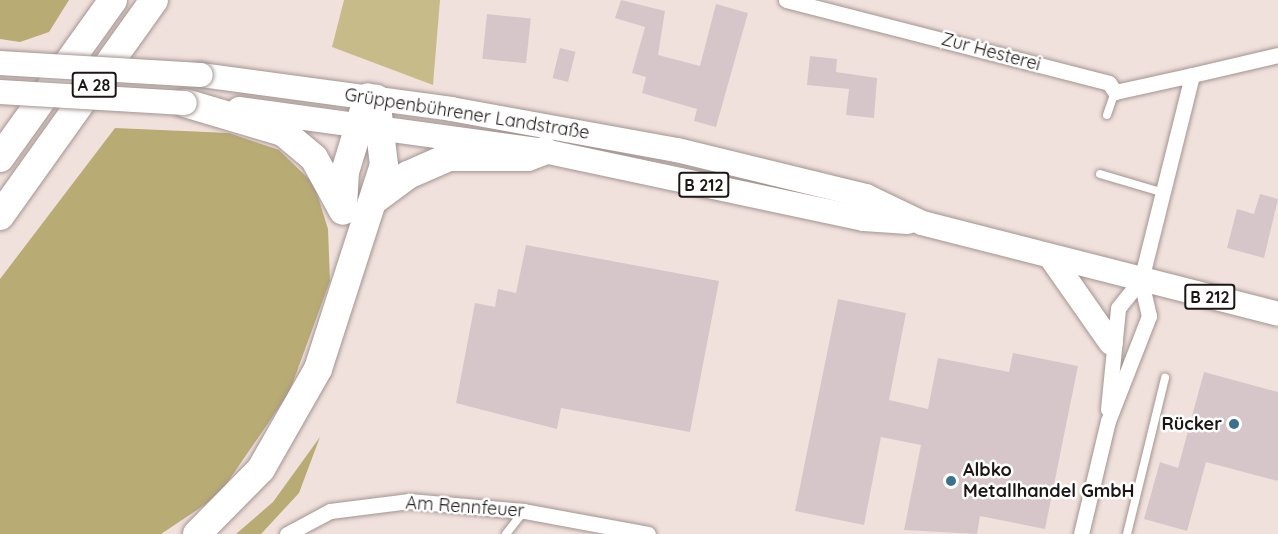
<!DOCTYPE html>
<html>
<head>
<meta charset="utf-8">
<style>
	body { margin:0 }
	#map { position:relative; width:1278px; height:534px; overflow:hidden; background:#f1e1dd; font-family:Quicksand,sans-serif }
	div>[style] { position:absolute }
	.green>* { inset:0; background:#c7bb89 }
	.forest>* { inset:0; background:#b8ab74 }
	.building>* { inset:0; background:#d6c6ca; transform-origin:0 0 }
	.roads { filter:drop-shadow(0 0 2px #a39491) drop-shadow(0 0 2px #a39491) }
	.service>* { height:8px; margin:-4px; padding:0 4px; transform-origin:4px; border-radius:4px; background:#fff }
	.minor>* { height:15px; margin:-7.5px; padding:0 7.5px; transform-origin:7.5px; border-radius:7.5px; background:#fff }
	.primary>* { height:24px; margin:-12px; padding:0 12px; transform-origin:12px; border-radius:12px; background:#fff }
	.motorway>* { height:28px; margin:-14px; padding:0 14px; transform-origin:14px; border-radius:14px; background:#fff }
	.bridges { filter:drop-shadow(0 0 2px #a39491) drop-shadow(0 0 2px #a39491) }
	.primary-bridge>* { height:24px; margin:-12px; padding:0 12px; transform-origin:12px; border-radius:12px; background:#fff }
	.dots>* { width:16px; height:16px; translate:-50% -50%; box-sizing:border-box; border:3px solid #fff; border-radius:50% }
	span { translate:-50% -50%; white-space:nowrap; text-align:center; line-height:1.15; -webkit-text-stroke:5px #fff; paint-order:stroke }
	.shield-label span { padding:2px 4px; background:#fff; border:2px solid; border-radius:4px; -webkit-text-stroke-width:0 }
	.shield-label { font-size:16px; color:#1c1716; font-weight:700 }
	.street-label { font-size:18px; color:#1c1716 }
	.poi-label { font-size:18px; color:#1c1716; font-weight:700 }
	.right { translate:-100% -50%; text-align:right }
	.left { translate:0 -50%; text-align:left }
</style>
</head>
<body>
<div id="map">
	<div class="green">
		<div style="clip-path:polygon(344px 0,440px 0,433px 85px,332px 47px)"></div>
	</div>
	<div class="forest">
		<div style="clip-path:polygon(0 0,69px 0,49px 32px,20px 42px,0 39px)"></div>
		<div style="clip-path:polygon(115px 128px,229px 133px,279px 150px,314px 184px,328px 229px,330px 281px,289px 393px,218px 496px,161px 534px,0 534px,0 279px)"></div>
		<div style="clip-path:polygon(320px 437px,299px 493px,261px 534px,236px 534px,273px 502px)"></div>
	</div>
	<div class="building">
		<div style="clip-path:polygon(621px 0,665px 11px,658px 55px,700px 66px,716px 4px,748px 13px,716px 127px,694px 121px,697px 109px,642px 93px,646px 77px,632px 73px,645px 27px,615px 18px)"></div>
		<div style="left:487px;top:14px;width:44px;height:45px;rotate:6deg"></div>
		<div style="left:560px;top:48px;width:16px;height:31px;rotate:14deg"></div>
		<div style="clip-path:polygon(810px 56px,837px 59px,836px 72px,877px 78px,874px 118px,846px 115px,849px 89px,807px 85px)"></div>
		<div style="clip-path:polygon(1260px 194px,1278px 199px,1264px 258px,1227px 248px,1237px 209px,1254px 214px)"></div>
		<div style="clip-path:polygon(526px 245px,719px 281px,690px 432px,561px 408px,557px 429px,456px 403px,475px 303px,495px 307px,498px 289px,516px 293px)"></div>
		<div style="clip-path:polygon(838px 299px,906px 313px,889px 400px,928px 409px,938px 358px,1009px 372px,1013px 353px,1078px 366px,1045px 529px,980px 516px,977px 534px,904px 530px,921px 445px,881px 437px,864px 525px,795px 511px)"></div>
		<div style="clip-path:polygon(1204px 372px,1278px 392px,1278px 481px,1206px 462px,1187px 531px,1144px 519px,1160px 462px,1178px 468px)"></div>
	</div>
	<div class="roads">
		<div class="service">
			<div style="left:1107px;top:115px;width:24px;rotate:-71deg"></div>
			<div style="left:1100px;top:174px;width:67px;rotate:16.5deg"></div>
			<div style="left:506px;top:534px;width:28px;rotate:-52deg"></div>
			<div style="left:1127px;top:534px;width:161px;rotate:-76.3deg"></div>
		</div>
		<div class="minor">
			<div style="left:786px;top:0;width:333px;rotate:14.4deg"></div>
			<div style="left:1109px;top:83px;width:11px;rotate:56deg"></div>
			<div style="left:1115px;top:92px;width:79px;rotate:-12.4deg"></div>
			<div style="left:1108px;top:409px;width:101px;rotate:-84.3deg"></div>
			<div style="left:1118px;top:308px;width:36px;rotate:-51deg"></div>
			<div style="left:287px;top:534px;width:49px;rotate:-28.1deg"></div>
			<div style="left:330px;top:511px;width:80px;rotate:-7.2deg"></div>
			<div style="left:409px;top:501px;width:115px;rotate:5deg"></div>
			<div style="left:524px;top:511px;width:126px;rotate:10.5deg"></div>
			<div style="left:1081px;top:534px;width:116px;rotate:-76.6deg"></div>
			<div style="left:1108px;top:421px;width:113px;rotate:-68.7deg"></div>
			<div style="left:1149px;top:316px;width:37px;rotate:-103deg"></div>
			<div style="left:1141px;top:280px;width:211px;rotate:-76deg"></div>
			<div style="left:1192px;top:75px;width:88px;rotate:-13.1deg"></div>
		</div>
		<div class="primary">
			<div style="left:201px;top:75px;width:252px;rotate:7.7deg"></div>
			<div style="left:451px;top:109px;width:230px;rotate:10.3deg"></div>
			<div style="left:677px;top:150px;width:195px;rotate:13.7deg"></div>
			<div style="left:866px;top:196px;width:62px;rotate:25.7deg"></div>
			<div style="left:922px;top:223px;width:367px;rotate:14.3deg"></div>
			<div style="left:239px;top:109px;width:308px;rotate:7.8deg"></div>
			<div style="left:544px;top:151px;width:327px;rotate:12deg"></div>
			<div style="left:864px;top:219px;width:44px;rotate:3.9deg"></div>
			<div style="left:1050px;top:256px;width:106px;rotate:55deg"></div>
		</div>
		<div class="motorway">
			<div style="left:185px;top:103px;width:102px;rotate:16.5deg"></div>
			<div style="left:283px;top:132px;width:40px;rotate:40deg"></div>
			<div style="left:314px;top:158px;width:60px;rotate:61.3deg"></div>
			<div style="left:0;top:158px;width:194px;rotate:-54.4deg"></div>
			<div style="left:373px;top:201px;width:44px;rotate:-36.6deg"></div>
			<div style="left:408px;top:175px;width:45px;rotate:-23.7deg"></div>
			<div style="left:449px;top:157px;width:79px"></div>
			<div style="left:528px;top:157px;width:17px;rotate:-21deg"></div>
			<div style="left:343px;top:208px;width:36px;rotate:-87deg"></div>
			<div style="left:345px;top:172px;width:78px;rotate:-73deg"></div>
			<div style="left:0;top:216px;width:265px;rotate:-54.5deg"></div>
			<div style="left:197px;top:534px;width:91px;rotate:-45.4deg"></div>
			<div style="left:261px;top:469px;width:115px;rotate:-60.3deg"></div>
			<div style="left:318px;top:369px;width:214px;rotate:-72.1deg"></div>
			<div style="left:384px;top:165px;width:67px;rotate:-96.8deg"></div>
		</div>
	</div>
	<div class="bridges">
		<div class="primary-bridge">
			<div style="left:0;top:63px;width:201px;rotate:3.4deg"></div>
			<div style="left:0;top:92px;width:185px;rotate:3.4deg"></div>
		</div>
	</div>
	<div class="dots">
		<div style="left:1234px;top:424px;background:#3a718c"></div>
		<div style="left:951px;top:481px;background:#3a718c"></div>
	</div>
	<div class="shield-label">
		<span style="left:94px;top:85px">A 28</span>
		<span style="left:704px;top:185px">B 212</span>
		<span style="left:1210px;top:297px">B 212</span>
	</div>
	<div class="street-label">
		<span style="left:991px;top:52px;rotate:15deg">Zur Hesterei</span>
		<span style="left:467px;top:114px;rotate:9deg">Grüppenbührener Landstraße</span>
		<span style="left:465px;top:507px;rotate:4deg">Am Rennfeuer</span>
	</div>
	<div class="poi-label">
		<span class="right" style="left:1222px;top:424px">Rücker</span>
		<span class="left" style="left:963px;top:481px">Albko<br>Metallhandel GmbH</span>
	</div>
</div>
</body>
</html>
